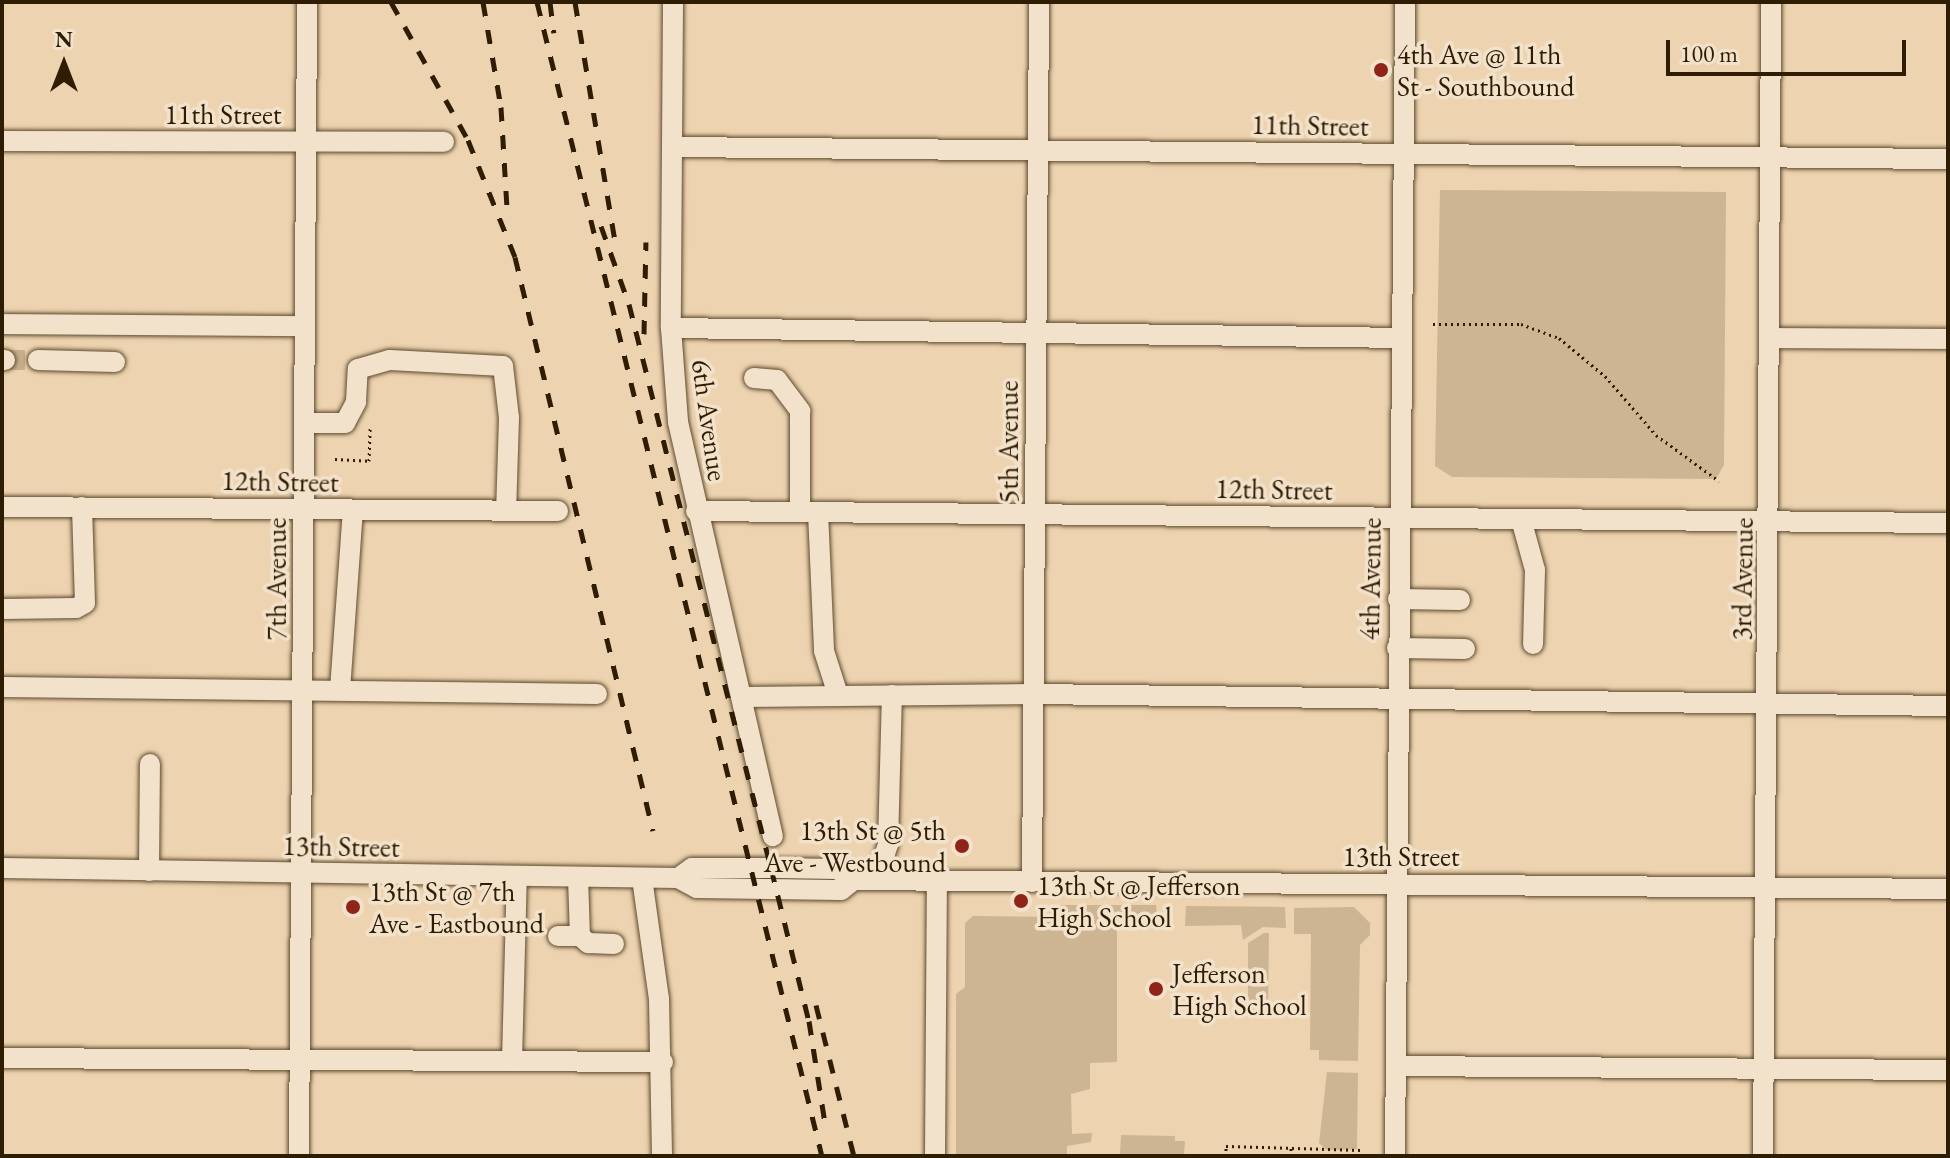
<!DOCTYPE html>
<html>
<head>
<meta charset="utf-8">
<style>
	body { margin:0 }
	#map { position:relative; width:1950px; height:1158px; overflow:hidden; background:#edd3af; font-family:"EB Garamond",serif }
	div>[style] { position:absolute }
	.green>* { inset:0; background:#cdb492 }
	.minor-tunnel>* { height:20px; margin-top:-10px; transform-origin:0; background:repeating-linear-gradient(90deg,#c7af8d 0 20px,transparent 0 30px) }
	.path>* { height:3px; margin-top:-1.5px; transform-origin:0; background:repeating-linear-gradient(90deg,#2f1d03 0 2px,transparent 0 6px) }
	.roads { filter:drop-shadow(0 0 2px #5e4a2e) drop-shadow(0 0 2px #5e4a2e) }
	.minor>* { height:20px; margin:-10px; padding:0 10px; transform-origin:10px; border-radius:10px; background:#f3e2cb }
	.rail>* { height:5px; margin-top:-2.5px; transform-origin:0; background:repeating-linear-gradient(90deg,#2f1d03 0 14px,transparent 0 28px) }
	.dots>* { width:22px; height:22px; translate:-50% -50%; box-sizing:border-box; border:4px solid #f3e2cb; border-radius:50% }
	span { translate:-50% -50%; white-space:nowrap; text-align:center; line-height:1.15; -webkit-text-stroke:7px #f3e2cb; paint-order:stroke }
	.poi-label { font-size:28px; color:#2f1d03 }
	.left { translate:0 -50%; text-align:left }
	.right { translate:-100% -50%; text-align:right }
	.street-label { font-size:28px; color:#2f1d03 }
	.frame { position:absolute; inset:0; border:4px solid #2f1d03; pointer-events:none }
	.north { position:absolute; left:24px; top:24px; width:80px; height:80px; -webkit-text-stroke:6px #f3e2cb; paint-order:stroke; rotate:0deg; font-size:22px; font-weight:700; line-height:32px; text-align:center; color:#2f1d03 }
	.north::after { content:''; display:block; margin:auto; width:28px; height:36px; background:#2f1d03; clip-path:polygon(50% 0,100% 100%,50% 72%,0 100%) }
	.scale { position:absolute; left:1666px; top:40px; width:240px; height:36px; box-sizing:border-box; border:4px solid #2f1d03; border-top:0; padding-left:10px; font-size:24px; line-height:28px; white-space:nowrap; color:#2f1d03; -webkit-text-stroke:6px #f3e2cb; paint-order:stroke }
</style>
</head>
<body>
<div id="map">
	<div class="green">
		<div style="clip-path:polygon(1440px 190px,1726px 192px,1724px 465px,1716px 479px,1452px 477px,1435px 466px)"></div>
		<div style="clip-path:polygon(1048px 905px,1156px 905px,1157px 917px,1117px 917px,1117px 1062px,1090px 1063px,1090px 1089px,1071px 1094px,1072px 1134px,1092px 1133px,1091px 1142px,1067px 1146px,1067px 1156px,956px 1156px,956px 994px,965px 987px,965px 923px,973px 916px,1050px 917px)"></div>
		<div style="clip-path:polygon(1186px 906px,1285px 907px,1286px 928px,1263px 927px,1243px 940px,1241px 925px,1185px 926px)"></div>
		<div style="clip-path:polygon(1354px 907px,1370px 923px,1370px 935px,1360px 945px,1358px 1061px,1319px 1060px,1319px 1050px,1310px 1050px,1311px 934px,1294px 934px,1294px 908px)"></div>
		<div style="clip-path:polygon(1264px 933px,1269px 933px,1268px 1013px,1248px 1012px,1248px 943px)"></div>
		<div style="clip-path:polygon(1327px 1072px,1358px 1073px,1357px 1149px,1327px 1150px,1319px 1143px)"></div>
		<div style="clip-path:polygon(1121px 1135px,1175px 1136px,1175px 1141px,1185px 1141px,1184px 1154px,1120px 1154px)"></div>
	</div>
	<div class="minor-tunnel">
		<div style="left:5px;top:360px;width:33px"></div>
	</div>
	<div class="path">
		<div style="left:1433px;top:324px;width:88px"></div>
		<div style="left:1521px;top:324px;width:40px;rotate:20.2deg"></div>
		<div style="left:1559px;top:338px;width:60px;rotate:39.6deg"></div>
		<div style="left:1605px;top:376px;width:78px;rotate:49.2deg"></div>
		<div style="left:1656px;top:435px;width:78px;rotate:36.1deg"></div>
		<div style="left:335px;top:459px;width:34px;rotate:3deg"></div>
		<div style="left:369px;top:461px;width:33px;rotate:-88deg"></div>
		<div style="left:1226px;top:1156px;width:10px;rotate:-90deg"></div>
		<div style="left:1226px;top:1146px;width:135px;rotate:1.7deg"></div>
		<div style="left:1291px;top:1156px;width:10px;rotate:-90deg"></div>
	</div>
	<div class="roads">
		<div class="minor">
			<div style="left:673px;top:2px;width:326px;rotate:90.4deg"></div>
			<div style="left:671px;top:328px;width:94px;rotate:85.7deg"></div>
			<div style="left:678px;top:422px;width:425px;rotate:77.1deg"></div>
			<div style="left:2px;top:141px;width:442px;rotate:0.1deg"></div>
			<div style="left:672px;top:147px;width:1276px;rotate:0.54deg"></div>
			<div style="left:2px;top:324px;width:303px;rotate:0.4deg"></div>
			<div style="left:671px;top:328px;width:731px;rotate:0.78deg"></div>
			<div style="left:1771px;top:338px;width:177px;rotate:0.3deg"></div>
			<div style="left:2px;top:360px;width:3px"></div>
			<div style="left:38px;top:360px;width:77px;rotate:1.5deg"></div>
			<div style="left:754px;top:378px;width:23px;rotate:5deg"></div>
			<div style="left:777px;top:380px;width:39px;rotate:53deg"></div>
			<div style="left:800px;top:411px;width:101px;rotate:90deg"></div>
			<div style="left:305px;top:423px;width:40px"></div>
			<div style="left:345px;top:423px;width:24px;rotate:-62deg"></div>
			<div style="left:356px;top:402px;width:33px;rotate:-87deg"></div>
			<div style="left:358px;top:369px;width:33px;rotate:-16deg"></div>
			<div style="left:390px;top:360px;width:113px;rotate:3deg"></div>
			<div style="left:503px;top:366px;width:52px;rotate:83.4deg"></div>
			<div style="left:509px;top:418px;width:93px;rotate:91.8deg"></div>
			<div style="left:2px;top:507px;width:556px;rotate:0.41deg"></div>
			<div style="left:696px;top:511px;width:1252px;rotate:0.55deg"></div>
			<div style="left:818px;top:512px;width:139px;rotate:87.5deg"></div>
			<div style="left:824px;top:651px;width:46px;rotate:72.3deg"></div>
			<div style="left:1521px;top:519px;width:53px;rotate:74.6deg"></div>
			<div style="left:1535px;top:570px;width:74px;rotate:91.5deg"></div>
			<div style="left:1398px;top:599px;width:62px;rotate:0.9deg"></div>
			<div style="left:2px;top:609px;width:74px;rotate:-0.8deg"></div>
			<div style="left:76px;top:608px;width:10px;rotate:-29deg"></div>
			<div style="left:85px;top:603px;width:96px;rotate:-91.8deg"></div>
			<div style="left:1397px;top:648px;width:68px;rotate:0.8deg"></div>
			<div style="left:2px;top:687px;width:595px;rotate:0.67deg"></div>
			<div style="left:340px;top:690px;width:180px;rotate:-85.9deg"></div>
			<div style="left:743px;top:697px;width:291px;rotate:-0.6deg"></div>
			<div style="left:1034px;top:694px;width:914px;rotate:0.75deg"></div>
			<div style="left:2px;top:868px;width:676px;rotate:0.85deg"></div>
			<div style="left:678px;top:878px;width:21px;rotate:28deg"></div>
			<div style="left:697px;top:888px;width:144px;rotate:0.8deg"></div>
			<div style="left:841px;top:890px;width:16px;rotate:-38deg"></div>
			<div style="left:149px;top:871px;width:107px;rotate:-89.5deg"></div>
			<div style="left:578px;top:877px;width:59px;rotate:88.1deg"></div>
			<div style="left:580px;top:936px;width:11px;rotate:41deg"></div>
			<div style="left:588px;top:943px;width:26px;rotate:2deg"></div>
			<div style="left:642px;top:878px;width:122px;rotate:82deg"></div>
			<div style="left:659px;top:999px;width:157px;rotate:88.9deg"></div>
			<div style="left:678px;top:878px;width:17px;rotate:-36deg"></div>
			<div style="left:692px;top:868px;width:79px"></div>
			<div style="left:771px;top:868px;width:66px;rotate:0.9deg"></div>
			<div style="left:837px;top:869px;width:20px;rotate:33deg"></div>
			<div style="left:854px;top:880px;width:1094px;rotate:0.47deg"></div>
			<div style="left:877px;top:880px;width:37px;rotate:-73deg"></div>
			<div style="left:888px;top:845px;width:150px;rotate:-88.5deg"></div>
			<div style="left:1032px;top:882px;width:880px;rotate:-89.54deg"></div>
			<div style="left:558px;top:936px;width:22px"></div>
			<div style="left:2px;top:1058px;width:661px;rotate:0.35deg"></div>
			<div style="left:512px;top:1061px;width:185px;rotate:-88.5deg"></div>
			<div style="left:1396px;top:1066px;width:552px;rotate:0.42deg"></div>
			<div style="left:299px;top:1156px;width:1154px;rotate:-89.6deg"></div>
			<div style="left:935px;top:1156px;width:275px;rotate:-89.6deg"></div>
			<div style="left:1395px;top:1156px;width:1154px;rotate:-89.5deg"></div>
			<div style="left:1763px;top:1156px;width:1154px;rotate:-89.6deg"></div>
		</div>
	</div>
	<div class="rail">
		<div style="left:391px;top:2px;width:158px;rotate:60.8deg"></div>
		<div style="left:468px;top:140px;width:126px;rotate:68.1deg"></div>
		<div style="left:515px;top:257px;width:590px;rotate:76.48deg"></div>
		<div style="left:483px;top:2px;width:107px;rotate:80.3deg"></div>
		<div style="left:501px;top:107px;width:102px;rotate:86.6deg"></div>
		<div style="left:537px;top:2px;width:1189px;rotate:76.13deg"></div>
		<div style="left:550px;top:2px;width:31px;rotate:83deg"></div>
		<div style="left:575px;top:2px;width:243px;rotate:80.5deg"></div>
		<div style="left:601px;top:226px;width:83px;rotate:70.3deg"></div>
		<div style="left:629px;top:304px;width:582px;rotate:75.87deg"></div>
		<div style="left:771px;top:868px;width:158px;rotate:76.1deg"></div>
		<div style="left:809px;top:1021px;width:110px;rotate:81.1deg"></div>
		<div style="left:644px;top:334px;width:92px;rotate:-88.8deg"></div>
		<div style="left:816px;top:1005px;width:156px;rotate:75.9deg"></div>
	</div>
	<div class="dots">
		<div style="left:1381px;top:70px;background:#8f2418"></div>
		<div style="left:962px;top:846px;background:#8f2418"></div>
		<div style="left:1021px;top:901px;background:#8f2418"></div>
		<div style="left:353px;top:907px;background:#8f2418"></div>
		<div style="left:1156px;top:989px;background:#8f2418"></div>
	</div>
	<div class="poi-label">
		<span class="left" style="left:1397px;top:70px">4th Ave @ 11th<br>St - Southbound</span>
		<span class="right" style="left:946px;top:846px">13th St @ 5th<br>Ave - Westbound</span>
		<span class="left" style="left:1037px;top:901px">13th St @ Jefferson<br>High School</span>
		<span class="left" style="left:369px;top:907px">13th St @ 7th<br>Ave - Eastbound</span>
		<span class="left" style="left:1172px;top:989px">Jefferson<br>High School</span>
	</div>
	<div class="street-label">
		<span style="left:223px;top:114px">11th Street</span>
		<span style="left:1310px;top:125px;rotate:1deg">11th Street</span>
		<span style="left:710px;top:420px;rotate:82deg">6th Avenue</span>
		<span style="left:1008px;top:442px;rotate:-90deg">5th Avenue</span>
		<span style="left:280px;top:481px;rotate:1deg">12th Street</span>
		<span style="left:1274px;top:489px;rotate:1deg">12th Street</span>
		<span style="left:276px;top:579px;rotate:-90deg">7th Avenue</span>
		<span style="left:1370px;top:579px;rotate:-89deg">4th Avenue</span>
		<span style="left:1742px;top:579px;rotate:-89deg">3rd Avenue</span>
		<span style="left:341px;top:846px;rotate:1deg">13th Street</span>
		<span style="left:1401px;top:856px">13th Street</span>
	</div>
	<div class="frame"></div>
	<div class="north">N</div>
	<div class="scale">100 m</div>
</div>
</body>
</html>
